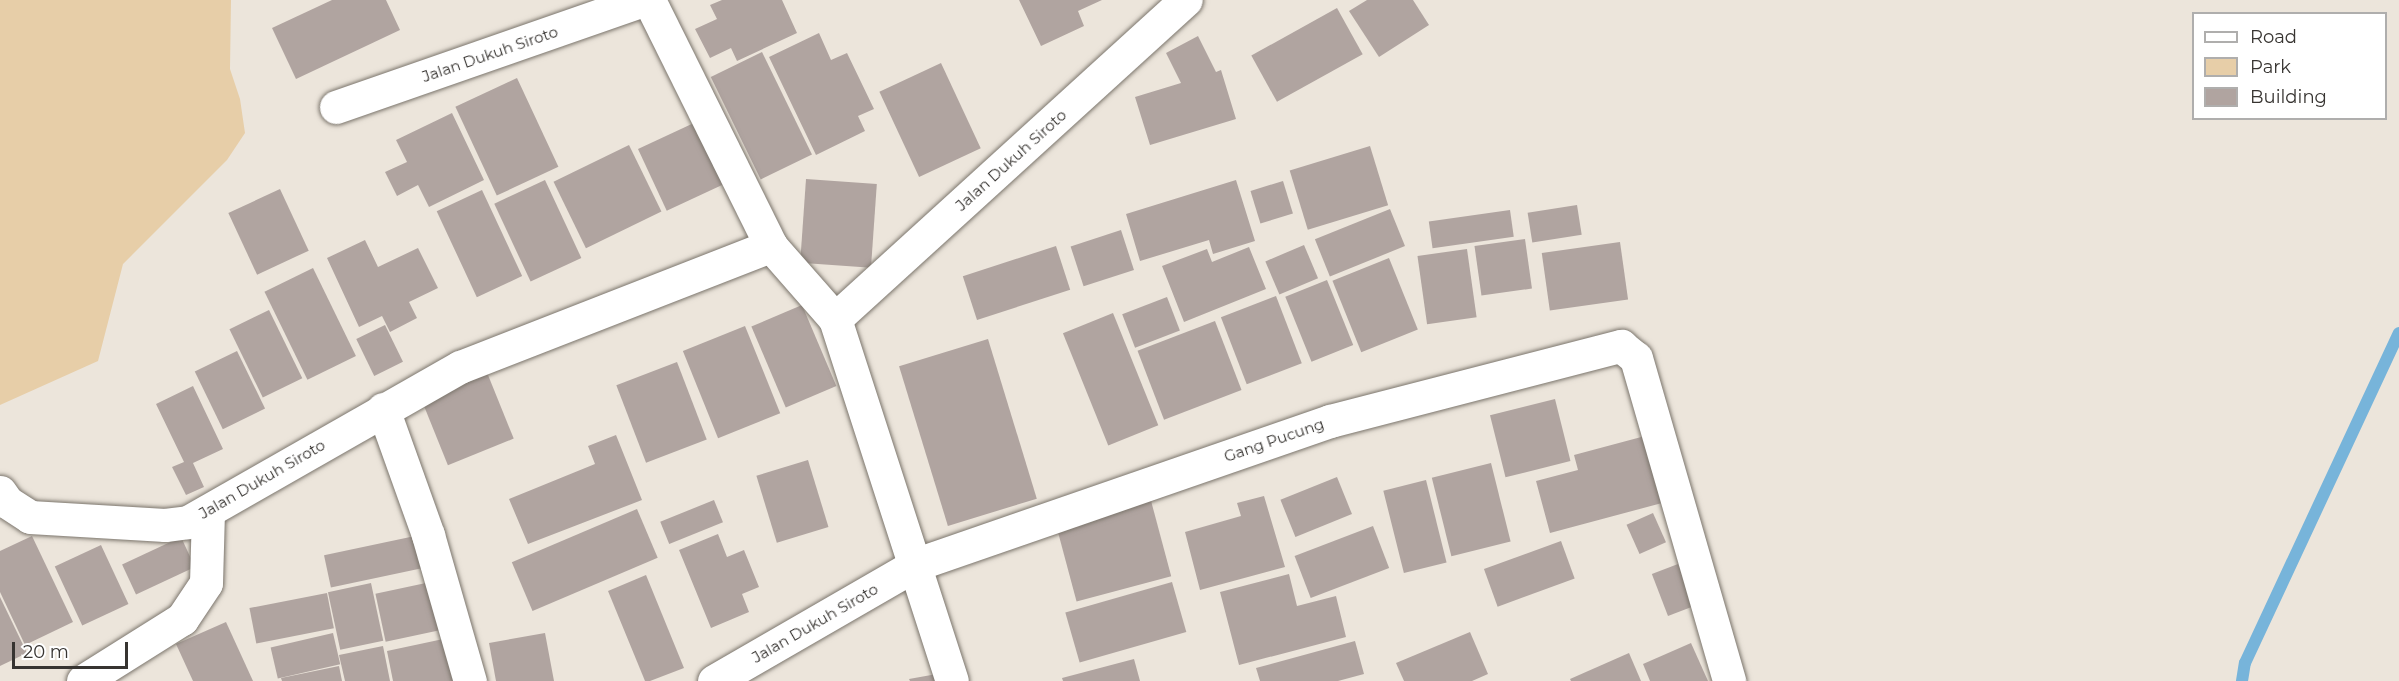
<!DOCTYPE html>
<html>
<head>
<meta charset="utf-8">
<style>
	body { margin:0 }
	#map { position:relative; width:2399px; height:681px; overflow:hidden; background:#ece5db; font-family:Montserrat,sans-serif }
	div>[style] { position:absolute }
	.green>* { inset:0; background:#e7cea8 }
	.stream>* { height:12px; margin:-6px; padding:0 6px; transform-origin:6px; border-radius:6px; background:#77b4da }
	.building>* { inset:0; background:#b0a4a0; transform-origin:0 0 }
	.roads { filter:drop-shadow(0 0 2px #7b756c) drop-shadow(0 0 2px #7b756c) }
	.street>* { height:33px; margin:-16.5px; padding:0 16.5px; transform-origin:16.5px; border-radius:16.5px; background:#fff }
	span { translate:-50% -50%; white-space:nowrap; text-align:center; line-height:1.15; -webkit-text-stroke:4.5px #fff; paint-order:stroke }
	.street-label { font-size:15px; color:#373431 }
	.legend { position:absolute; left:2192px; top:12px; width:195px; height:108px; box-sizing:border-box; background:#fff; border:2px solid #afaead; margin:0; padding:8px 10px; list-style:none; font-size:18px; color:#373431 }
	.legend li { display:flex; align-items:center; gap:12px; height:30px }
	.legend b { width:30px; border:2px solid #afaead }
	.scale { position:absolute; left:12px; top:642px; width:116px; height:27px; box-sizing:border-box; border:3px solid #373431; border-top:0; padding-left:8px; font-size:18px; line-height:21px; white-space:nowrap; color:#373431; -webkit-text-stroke:4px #fff; paint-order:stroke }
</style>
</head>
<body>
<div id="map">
	<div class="green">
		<div style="clip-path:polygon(0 0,231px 0,230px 69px,240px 99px,245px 133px,227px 160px,123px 264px,98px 361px,0 405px)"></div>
	</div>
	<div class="stream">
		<div style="left:2242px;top:681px;width:18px;rotate:-81deg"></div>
		<div style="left:2245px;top:663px;width:364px;rotate:-65deg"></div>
	</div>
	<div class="building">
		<div style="clip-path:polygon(332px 0,386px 0,400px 30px,296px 79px,272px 28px)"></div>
		<div style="clip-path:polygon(722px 0,782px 0,797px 33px,737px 61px,731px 48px,710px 58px,695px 29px,717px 19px,710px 5px)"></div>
		<div style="clip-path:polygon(1019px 0,1102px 0,1078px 11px,1084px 26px,1041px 46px)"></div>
		<div style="clip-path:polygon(1367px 0,1413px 0,1429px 25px,1379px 57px,1349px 11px)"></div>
		<div style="left:1337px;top:8px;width:53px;height:98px;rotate:61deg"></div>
		<div style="clip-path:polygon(819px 33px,831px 60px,847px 53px,874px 109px,858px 116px,865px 131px,816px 155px,769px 57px)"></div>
		<div style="clip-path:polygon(1198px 36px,1216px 72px,1221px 70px,1236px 119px,1150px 145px,1135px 97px,1181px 83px,1166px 53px)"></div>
		<div style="left:762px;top:52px;width:114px;height:57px;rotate:64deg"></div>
		<div style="left:941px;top:63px;width:94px;height:68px;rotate:65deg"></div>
		<div style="left:517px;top:78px;width:98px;height:68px;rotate:65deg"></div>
		<div style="clip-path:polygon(452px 113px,484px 180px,429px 207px,418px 185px,397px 196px,385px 172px,407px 162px,396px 140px)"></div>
		<div style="left:696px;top:122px;width:68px;height:64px;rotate:65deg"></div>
		<div style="left:629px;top:145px;width:74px;height:84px;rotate:64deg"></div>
		<div style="left:1370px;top:146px;width:62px;height:84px;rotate:73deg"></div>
		<div style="left:806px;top:179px;width:71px;height:84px;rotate:4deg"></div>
		<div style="left:545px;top:180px;width:86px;height:56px;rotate:65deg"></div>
		<div style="clip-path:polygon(1236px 180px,1255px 241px,1213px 254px,1209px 240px,1140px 261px,1126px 214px)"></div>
		<div style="left:1283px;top:181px;width:34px;height:34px;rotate:73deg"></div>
		<div style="left:280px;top:189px;width:68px;height:57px;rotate:65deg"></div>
		<div style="left:482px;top:190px;width:95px;height:50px;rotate:65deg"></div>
		<div style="left:1577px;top:205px;width:30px;height:50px;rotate:81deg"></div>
		<div style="left:1390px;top:209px;width:40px;height:81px;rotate:68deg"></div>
		<div style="left:1510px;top:210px;width:27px;height:82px;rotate:82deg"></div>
		<div style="left:1121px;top:230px;width:42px;height:53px;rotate:72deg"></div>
		<div style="left:1525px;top:239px;width:50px;height:51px;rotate:82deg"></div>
		<div style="clip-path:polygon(365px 240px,378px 267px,418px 248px,438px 288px,409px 302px,417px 318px,390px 332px,382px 316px,359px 327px,327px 258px)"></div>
		<div style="left:1620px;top:242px;width:58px;height:79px;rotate:82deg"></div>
		<div style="left:1304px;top:245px;width:36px;height:42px;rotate:67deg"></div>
		<div style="left:1056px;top:246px;width:46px;height:98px;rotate:72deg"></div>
		<div style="clip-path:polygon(1249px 247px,1266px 289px,1184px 322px,1162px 266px,1207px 249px,1212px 262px)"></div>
		<div style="left:1467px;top:249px;width:69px;height:50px;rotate:82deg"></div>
		<div style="left:1389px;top:258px;width:77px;height:61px;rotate:68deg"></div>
		<div style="left:313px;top:268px;width:98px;height:54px;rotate:64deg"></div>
		<div style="left:1327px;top:280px;width:70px;height:45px;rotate:68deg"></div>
		<div style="left:1276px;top:296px;width:72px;height:59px;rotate:69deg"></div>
		<div style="left:1167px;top:297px;width:36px;height:48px;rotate:69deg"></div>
		<div style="left:802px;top:305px;width:88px;height:55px;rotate:67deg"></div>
		<div style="left:269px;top:310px;width:76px;height:44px;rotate:64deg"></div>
		<div style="left:1113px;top:313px;width:121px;height:54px;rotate:68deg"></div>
		<div style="left:1215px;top:321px;width:74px;height:83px;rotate:69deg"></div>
		<div style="left:385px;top:325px;width:41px;height:32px;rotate:64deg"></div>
		<div style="left:745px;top:326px;width:94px;height:67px;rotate:68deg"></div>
		<div style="left:988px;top:339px;width:167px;height:93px;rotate:73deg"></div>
		<div style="left:237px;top:351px;width:64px;height:47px;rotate:64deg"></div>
		<div style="left:677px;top:362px;width:83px;height:65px;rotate:69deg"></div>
		<div style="left:486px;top:370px;width:74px;height:71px;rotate:68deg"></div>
		<div style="clip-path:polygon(193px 386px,223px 449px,193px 463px,204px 487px,186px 495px,172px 467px,184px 462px,156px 404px)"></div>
		<div style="left:1555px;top:399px;width:64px;height:67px;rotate:76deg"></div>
		<div style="clip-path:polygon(616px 435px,642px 500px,528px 544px,509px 499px,595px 464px,588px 446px)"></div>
		<div style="clip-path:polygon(1645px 436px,1662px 503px,1550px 533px,1536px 481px,1578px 470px,1574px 455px)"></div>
		<div style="left:808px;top:460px;width:70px;height:54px;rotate:73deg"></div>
		<div style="left:1491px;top:463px;width:81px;height:61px;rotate:76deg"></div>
		<div style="left:1337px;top:477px;width:40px;height:61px;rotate:68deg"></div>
		<div style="left:1426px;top:480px;width:85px;height:44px;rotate:76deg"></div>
		<div style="clip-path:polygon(1264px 496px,1285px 567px,1200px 590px,1185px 532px,1241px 516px,1237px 503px)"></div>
		<div style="left:1150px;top:497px;width:82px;height:98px;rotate:75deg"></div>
		<div style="left:714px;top:500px;width:24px;height:58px;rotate:68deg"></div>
		<div style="left:637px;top:509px;width:53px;height:136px;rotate:67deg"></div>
		<div style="left:1653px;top:513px;width:32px;height:29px;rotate:66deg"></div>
		<div style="left:1373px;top:526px;width:45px;height:84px;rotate:69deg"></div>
		<div style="clip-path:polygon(718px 534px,727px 557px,744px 550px,759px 587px,742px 594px,749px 612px,711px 628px,679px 550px)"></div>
		<div style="clip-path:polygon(32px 536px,73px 622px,25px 645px,0 592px,0 551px)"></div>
		<div style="left:415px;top:536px;width:33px;height:93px;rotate:78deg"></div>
		<div style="left:181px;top:537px;width:33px;height:65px;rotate:65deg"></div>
		<div style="left:1561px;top:541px;width:40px;height:82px;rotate:70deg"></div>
		<div style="left:101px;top:545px;width:65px;height:51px;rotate:65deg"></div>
		<div style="left:1678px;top:564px;width:45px;height:28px;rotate:69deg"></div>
		<div style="clip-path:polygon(1289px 574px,1297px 606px,1336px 596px,1346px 637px,1239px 665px,1220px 592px)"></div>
		<div style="clip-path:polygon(646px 575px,684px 668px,650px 681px,645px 681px,608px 591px)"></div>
		<div style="left:440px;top:580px;width:49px;height:66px;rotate:78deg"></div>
		<div style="left:1172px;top:582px;width:52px;height:111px;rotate:74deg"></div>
		<div style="left:371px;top:583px;width:59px;height:44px;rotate:78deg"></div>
		<div style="left:327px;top:593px;width:36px;height:79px;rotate:79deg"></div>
		<div style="clip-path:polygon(0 597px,27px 653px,0 666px)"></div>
		<div style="clip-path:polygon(226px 622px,253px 681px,193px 681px,176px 644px)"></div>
		<div style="clip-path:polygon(1470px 632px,1488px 674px,1472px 681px,1404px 681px,1396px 663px)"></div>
		<div style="left:333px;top:633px;width:32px;height:64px;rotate:77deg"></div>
		<div style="clip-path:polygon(545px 633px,554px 681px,496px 681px,489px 643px)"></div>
		<div style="clip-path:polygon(448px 638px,456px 681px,393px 681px,387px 651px)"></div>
		<div style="clip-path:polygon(1355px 641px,1364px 674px,1338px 681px,1260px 681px,1256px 668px)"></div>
		<div style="clip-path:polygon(1691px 643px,1708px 681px,1650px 681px,1643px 664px)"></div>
		<div style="clip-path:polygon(383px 646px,390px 681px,345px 681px,339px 655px)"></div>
		<div style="clip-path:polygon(1629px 653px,1641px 681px,1571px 681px,1570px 679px)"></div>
		<div style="clip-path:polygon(1134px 659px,1140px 681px,1063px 681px,1062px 678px)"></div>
		<div style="clip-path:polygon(339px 666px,342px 681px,282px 681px,281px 678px)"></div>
		<div style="clip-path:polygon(948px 672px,949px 681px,910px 681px,909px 679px)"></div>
	</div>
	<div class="roads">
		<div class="street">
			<div style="left:649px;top:0;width:275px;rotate:63.6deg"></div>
			<div style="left:336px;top:107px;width:325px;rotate:-19.2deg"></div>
			<div style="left:835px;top:319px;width:474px;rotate:-42.3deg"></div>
			<div style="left:383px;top:409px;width:134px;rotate:70.3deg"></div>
			<div style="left:428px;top:535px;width:152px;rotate:74deg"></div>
			<div style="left:0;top:492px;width:12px;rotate:55deg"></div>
			<div style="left:7px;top:502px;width:27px;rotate:33deg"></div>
			<div style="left:30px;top:517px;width:135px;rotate:3.4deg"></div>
			<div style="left:165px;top:525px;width:23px;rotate:-7deg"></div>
			<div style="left:188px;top:522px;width:313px;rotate:-29.7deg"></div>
			<div style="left:460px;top:367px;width:334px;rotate:-21.3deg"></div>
			<div style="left:771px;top:246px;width:97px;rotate:48.8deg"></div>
			<div style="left:835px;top:319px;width:380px;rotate:72.1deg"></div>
			<div style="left:83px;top:681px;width:117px;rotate:-32.1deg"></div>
			<div style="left:182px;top:619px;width:43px;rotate:-56.3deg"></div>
			<div style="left:206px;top:583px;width:71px;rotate:-88.4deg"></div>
			<div style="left:714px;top:681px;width:234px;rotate:-30deg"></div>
			<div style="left:917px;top:564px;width:437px;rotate:-19.1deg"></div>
			<div style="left:1330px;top:421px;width:301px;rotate:-14.5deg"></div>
			<div style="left:1621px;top:346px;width:19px;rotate:39deg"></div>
			<div style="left:1636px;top:358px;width:336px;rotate:73.9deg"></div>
		</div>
	</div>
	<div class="street-label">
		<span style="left:490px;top:54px;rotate:-19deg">Jalan Dukuh Siroto</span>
		<span style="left:1011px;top:160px;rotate:-42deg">Jalan Dukuh Siroto</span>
		<span style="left:1274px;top:440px;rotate:-19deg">Gang Pucung</span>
		<span style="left:262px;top:479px;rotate:-30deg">Jalan Dukuh Siroto</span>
		<span style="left:815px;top:623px;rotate:-30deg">Jalan Dukuh Siroto</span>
	</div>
	<ul class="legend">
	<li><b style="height:8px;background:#fff"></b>Road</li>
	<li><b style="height:16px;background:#e7cea8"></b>Park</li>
	<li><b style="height:16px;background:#b0a4a0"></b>Building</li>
	</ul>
	<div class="scale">20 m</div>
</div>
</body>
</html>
